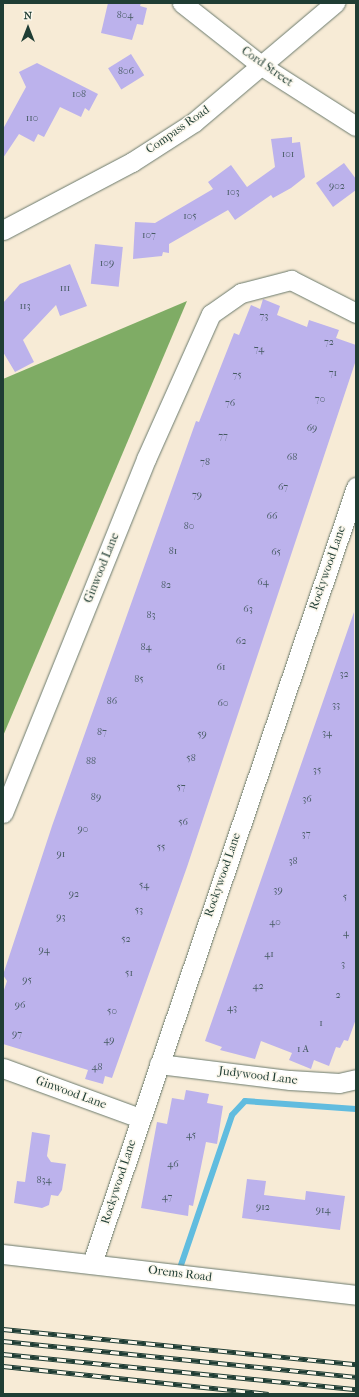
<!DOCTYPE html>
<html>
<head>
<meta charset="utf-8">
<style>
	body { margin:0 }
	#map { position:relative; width:359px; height:1397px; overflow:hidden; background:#f7ebd6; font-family:"IM FELL French Canon",serif }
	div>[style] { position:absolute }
	.forest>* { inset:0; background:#7fac65 }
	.stream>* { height:6px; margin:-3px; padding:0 3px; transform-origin:3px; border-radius:3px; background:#61bcdf }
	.building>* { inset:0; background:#bcb2ec; transform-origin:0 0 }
	.roads { filter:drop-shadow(0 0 1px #6b7a6d) drop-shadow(0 0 1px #6b7a6d) }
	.minor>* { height:19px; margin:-9.5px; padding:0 9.5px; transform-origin:9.5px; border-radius:9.5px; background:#fff }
	.rail>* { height:4.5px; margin-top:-2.25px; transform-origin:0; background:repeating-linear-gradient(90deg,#fbf7ec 0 9px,#1f3d34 0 18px); box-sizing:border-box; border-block:1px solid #1f3d34 }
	span { translate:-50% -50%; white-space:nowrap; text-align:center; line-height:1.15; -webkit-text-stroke:3px #fbf7ec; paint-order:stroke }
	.number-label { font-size:10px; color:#465a62 }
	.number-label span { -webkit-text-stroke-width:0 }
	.street-label { font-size:12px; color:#1f3d34 }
	.frame { position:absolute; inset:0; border:4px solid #1f3d34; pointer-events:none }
	.north { position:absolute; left:8px; top:8px; width:40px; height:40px; -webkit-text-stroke:3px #fbf7ec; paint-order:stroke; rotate:0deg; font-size:11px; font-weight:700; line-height:16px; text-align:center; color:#1f3d34 }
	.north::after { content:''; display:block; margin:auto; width:14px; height:18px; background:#1f3d34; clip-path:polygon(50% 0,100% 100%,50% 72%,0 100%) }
</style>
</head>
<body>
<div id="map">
	<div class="forest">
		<div style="clip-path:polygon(187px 301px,3px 736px,3px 379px)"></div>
	</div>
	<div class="stream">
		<div style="left:181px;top:1265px;width:158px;rotate:-71.2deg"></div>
		<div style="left:232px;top:1115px;width:19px;rotate:-47deg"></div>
		<div style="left:245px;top:1101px;width:111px;rotate:4.1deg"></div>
	</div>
	<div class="building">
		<div style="clip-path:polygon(108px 3px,141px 3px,140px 6px,147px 8px,143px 25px,137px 24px,132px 40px,101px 33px)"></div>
		<div style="left:131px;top:54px;width:25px;height:27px;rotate:58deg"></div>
		<div style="clip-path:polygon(37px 63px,98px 94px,89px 111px,85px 108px,81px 117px,60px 107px,44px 137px,38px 134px,34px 142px,19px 134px,3px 158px,3px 129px,26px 87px,19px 72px)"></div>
		<div style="clip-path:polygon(292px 137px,292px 143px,300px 142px,305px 177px,291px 188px,273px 198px,271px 195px,235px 220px,228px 210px,169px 244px,169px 253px,163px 252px,162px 256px,133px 259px,135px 222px,155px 223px,213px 189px,208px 182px,231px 165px,247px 187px,275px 167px,271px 139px)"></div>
		<div style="clip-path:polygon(344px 163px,356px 179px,356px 190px,333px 207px,316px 183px)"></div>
		<div style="left:95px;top:244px;width:28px;height:40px;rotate:6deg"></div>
		<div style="clip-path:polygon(70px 264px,87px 306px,60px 316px,56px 305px,23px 340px,34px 362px,15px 372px,3px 352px,3px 303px,20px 284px)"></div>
		<div style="clip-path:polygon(263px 299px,280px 306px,277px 315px,307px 327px,309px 320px,339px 330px,336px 338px,356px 345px,356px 360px,187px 867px,112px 1078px,105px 1076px,103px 1084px,85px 1079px,88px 1070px,3px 1044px,3px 993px,7px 981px,3px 975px,52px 826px,196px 421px,199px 422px,234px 333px,239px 335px,251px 305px,260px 309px)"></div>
		<div style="clip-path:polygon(354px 612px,356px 1019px,348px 1041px,344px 1040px,340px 1048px,336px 1047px,329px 1066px,314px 1060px,311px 1069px,289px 1060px,292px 1053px,261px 1041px,255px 1059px,220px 1050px,222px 1047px,205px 1041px)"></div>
		<div style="clip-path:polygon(186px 1090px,209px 1094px,207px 1103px,223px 1106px,217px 1144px,206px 1142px,193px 1206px,189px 1205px,188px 1216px,141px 1208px,157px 1122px,167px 1124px,172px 1098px,184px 1100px)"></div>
		<div style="clip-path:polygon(32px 1132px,50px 1135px,47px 1156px,51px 1162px,66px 1164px,62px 1190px,58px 1196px,51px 1195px,49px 1205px,42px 1208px,14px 1203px,17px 1181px,25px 1182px)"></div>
		<div style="clip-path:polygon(247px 1179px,266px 1181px,264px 1195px,305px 1200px,306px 1191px,345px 1196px,340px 1230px,242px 1218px)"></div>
	</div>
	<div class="roads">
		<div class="minor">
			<div style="left:182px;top:3px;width:102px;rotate:38.2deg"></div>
			<div style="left:262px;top:66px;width:112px;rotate:32.6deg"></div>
			<div style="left:3px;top:230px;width:146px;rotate:-27.8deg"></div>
			<div style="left:132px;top:162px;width:74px;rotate:-32.8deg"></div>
			<div style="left:194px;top:122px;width:185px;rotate:-40.2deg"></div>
			<div style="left:3px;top:813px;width:382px;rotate:-68deg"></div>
			<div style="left:146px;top:459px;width:159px;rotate:-65.9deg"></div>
			<div style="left:211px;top:314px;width:37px;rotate:-35deg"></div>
			<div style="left:241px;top:293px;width:52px;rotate:-14.6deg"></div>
			<div style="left:291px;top:280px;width:73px;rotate:26.9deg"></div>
			<div style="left:159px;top:1064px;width:132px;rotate:7deg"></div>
			<div style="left:290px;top:1080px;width:49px;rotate:3.5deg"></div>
			<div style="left:339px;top:1083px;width:17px;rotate:-13deg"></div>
			<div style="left:3px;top:1068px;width:146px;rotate:20.1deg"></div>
			<div style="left:3px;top:1254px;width:355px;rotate:6.6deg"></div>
			<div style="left:92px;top:1263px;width:820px;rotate:-71.21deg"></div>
		</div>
	</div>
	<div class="rail">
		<div style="left:3px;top:1329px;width:355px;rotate:5.7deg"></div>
		<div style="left:3px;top:1341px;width:355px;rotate:5.8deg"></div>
		<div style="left:3px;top:1354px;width:355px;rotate:5.7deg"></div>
		<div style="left:3px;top:1366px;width:267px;rotate:6deg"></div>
	</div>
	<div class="number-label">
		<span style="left:125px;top:16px">804</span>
		<span style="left:126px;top:72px">806</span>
		<span style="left:79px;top:95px">108</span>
		<span style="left:32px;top:119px">110</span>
		<span style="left:288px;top:155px">101</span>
		<span style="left:337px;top:187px">902</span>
		<span style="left:233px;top:193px">103</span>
		<span style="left:190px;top:217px">105</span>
		<span style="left:149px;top:236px">107</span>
		<span style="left:107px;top:264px">109</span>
		<span style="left:65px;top:289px">111</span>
		<span style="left:25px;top:307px">113</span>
		<span style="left:264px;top:317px">73</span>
		<span style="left:329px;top:343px">72</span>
		<span style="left:259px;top:350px">74</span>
		<span style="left:333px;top:374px">71</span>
		<span style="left:237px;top:376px">75</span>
		<span style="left:320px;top:400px">70</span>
		<span style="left:230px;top:404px">76</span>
		<span style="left:312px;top:429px">69</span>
		<span style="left:223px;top:437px">77</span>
		<span style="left:292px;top:458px">68</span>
		<span style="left:205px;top:463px">78</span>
		<span style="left:283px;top:488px">67</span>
		<span style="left:197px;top:496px">79</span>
		<span style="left:272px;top:517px">66</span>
		<span style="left:189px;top:527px">80</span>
		<span style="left:173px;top:552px">81</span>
		<span style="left:276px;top:553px">65</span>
		<span style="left:263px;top:583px">64</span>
		<span style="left:166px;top:586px">82</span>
		<span style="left:248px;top:610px">63</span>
		<span style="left:151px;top:616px">83</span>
		<span style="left:241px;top:642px">62</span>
		<span style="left:146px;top:648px">84</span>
		<span style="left:221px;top:668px">61</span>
		<span style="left:344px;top:675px">32</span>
		<span style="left:139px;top:680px">85</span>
		<span style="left:112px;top:702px">86</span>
		<span style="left:223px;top:704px">60</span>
		<span style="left:336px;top:706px">33</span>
		<span style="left:102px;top:733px">87</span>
		<span style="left:327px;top:734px">34</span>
		<span style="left:202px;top:735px">59</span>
		<span style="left:191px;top:759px">58</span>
		<span style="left:91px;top:762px">88</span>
		<span style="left:317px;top:771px">35</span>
		<span style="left:181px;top:788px">57</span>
		<span style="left:96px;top:798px">89</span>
		<span style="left:307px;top:800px">36</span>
		<span style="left:183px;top:823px">56</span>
		<span style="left:83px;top:830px">90</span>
		<span style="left:306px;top:835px">37</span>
		<span style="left:161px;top:848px">55</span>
		<span style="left:61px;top:855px">91</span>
		<span style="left:293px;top:862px">38</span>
		<span style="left:144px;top:886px">54</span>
		<span style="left:278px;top:891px">39</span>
		<span style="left:74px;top:895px">92</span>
		<span style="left:345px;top:898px">5</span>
		<span style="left:139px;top:911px">53</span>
		<span style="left:61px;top:918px">93</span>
		<span style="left:275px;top:923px">40</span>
		<span style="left:346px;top:934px">4</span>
		<span style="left:126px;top:940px">52</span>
		<span style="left:44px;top:951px">94</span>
		<span style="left:269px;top:955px">41</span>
		<span style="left:343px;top:965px">3</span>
		<span style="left:129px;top:974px">51</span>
		<span style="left:27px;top:981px">95</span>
		<span style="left:258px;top:987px">42</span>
		<span style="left:338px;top:996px">2</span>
		<span style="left:20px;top:1006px">96</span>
		<span style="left:232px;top:1009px">43</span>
		<span style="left:112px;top:1012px">50</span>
		<span style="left:321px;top:1024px">1</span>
		<span style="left:17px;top:1035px">97</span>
		<span style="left:109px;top:1041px">49</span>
		<span style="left:303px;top:1050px">1 A</span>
		<span style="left:97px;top:1068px">48</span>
		<span style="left:191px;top:1136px">45</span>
		<span style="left:173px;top:1165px">46</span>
		<span style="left:44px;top:1181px">834</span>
		<span style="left:167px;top:1198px">47</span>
		<span style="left:263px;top:1208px">912</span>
		<span style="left:323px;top:1211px">914</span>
	</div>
	<div class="street-label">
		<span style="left:267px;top:67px;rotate:35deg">Cord Street</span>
		<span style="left:178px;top:130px;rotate:-35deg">Compass Road</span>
		<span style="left:102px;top:568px;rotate:-68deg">Ginwood Lane</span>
		<span style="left:328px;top:568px;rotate:-71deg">Rockywood Lane</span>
		<span style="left:223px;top:875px;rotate:-71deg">Rockywood Lane</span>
		<span style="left:258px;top:1076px;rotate:7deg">Judywood Lane</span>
		<span style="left:71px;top:1093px;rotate:20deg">Ginwood Lane</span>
		<span style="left:119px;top:1182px;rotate:-72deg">Rockywood Lane</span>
		<span style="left:180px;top:1274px;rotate:7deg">Orems Road</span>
	</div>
	<div class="frame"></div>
	<div class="north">N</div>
</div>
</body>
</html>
